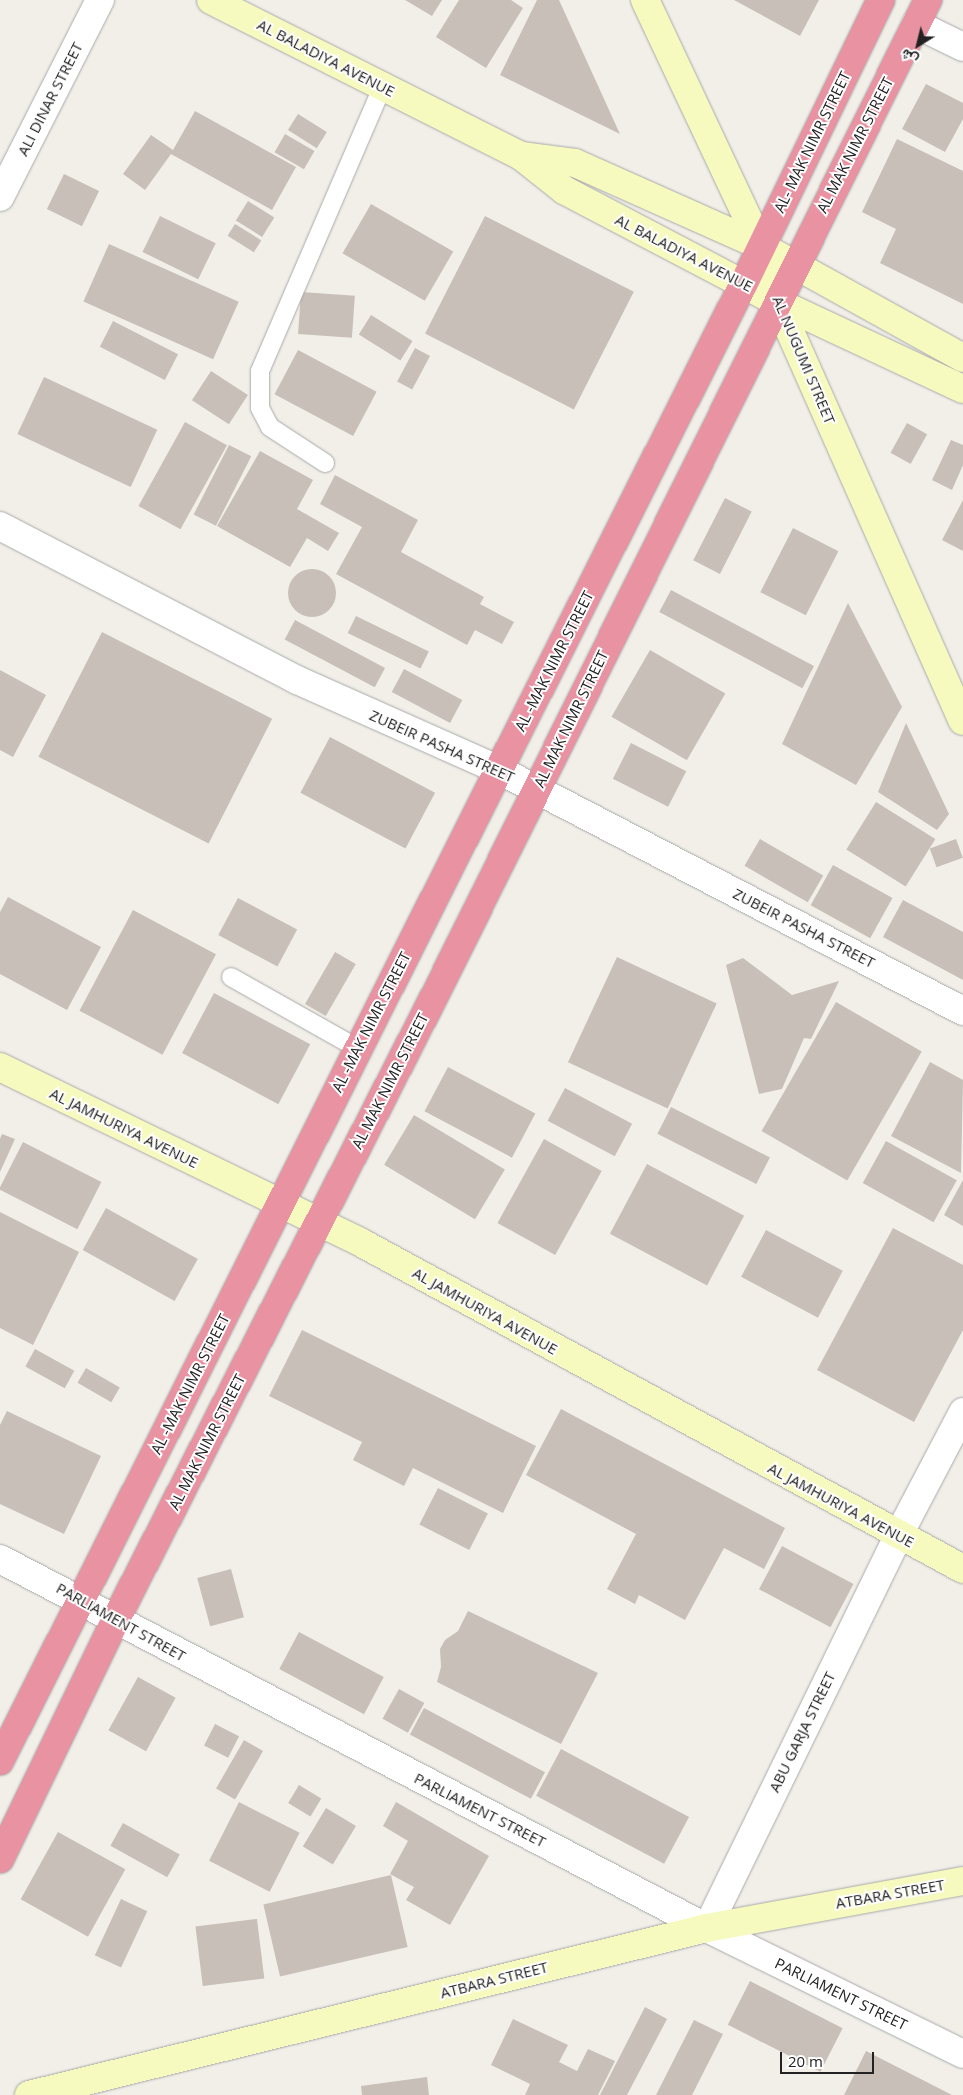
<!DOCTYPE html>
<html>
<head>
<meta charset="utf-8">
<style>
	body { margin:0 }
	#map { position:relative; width:963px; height:2095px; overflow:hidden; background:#f2efe9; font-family:"Open Sans",Vazirmatn,sans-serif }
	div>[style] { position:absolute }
	.building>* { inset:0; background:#c7bfb8; transform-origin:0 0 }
	.round { border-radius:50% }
	.roads { filter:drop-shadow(0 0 1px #a9a9a9) drop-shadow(0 0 1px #a9a9a9) }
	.lane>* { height:18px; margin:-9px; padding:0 9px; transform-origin:9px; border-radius:9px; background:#fff }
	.street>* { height:28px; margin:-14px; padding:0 14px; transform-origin:14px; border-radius:14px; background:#fff }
	.secondary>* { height:28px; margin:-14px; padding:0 14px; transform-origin:14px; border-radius:14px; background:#f7fabf }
	.highway>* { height:28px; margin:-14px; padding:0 14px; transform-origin:14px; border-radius:14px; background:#e892a2 }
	span { translate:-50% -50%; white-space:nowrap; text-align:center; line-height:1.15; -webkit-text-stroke:4px #fff; paint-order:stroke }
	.street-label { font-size:15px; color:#222 }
	.north { position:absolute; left:893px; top:20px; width:50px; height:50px; -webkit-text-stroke:4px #fff; paint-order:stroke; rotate:216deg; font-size:14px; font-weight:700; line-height:20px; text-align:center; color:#222 }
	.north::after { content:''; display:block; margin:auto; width:18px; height:22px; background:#222; clip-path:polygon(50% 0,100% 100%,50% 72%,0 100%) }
	.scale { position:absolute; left:780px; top:2052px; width:94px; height:22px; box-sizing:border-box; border:2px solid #222; border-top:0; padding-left:6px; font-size:15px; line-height:18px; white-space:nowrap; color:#222; -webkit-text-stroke:4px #fff; paint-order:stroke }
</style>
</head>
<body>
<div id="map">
	<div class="building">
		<div style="clip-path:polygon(405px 0,442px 0,432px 16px)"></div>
		<div style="clip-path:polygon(459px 0,511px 0,523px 8px,486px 68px,436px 37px)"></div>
		<div style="clip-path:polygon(537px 0,559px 0,620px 134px,500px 75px)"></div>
		<div style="clip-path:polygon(734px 0,819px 0,800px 36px)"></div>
		<div style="clip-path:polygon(926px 84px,963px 103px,963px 119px,945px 152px,902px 129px)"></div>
		<div style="clip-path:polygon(195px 111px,296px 167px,272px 210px,171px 154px,145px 190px,123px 174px,151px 135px,173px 150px)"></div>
		<div style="left:298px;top:114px;width:34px;height:19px;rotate:32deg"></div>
		<div style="left:285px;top:134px;width:34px;height:21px;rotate:30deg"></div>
		<div style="clip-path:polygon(897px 139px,963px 171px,963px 304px,880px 263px,896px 229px,862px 212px)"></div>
		<div style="left:64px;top:174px;width:39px;height:39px;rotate:26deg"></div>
		<div style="left:248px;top:201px;width:31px;height:23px;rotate:32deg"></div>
		<div style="left:371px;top:204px;width:95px;height:57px;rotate:30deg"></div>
		<div style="left:160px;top:216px;width:62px;height:40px;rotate:26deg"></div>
		<div style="left:485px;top:216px;width:167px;height:132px;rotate:27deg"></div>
		<div style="left:235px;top:224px;width:31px;height:14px;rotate:32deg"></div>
		<div style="left:109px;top:244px;width:142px;height:63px;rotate:24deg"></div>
		<div style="left:301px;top:292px;width:54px;height:42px;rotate:4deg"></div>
		<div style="left:371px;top:315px;width:49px;height:23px;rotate:32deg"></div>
		<div style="left:113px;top:321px;width:73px;height:29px;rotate:27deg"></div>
		<div style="left:415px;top:348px;width:17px;height:38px;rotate:28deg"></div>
		<div style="left:298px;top:350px;width:89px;height:50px;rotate:28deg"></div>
		<div style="left:211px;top:371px;width:44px;height:35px;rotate:33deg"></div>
		<div style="left:44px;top:377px;width:125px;height:63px;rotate:25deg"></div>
		<div style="left:185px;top:422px;width:48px;height:96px;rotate:29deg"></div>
		<div style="left:907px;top:423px;width:23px;height:34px;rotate:29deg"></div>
		<div style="clip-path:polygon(951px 440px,963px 445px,963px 465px,952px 490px,932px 480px)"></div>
		<div style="left:229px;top:445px;width:25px;height:78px;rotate:27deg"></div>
		<div style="clip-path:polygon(260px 451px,313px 480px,297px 509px,339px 533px,328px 551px,307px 538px,290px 567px,217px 526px)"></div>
		<div style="clip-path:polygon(335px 475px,418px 520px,401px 552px,484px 597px,480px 604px,514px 622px,502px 644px,475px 630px,467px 645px,336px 574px,362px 527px,320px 504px)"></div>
		<div style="left:725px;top:498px;width:30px;height:70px;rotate:27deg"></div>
		<div style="clip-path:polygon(963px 500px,963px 551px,942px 540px)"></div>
		<div style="left:793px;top:528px;width:51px;height:72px;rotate:27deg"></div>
		<div class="round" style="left:288px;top:569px;width:48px;height:48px"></div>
		<div style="left:671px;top:590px;width:162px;height:25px;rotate:28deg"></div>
		<div style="clip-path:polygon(848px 603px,902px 707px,856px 785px,782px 744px)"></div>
		<div style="left:356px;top:616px;width:81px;height:19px;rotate:26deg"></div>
		<div style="left:295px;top:620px;width:102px;height:22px;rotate:28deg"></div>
		<div style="left:102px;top:632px;width:191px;height:140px;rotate:27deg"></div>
		<div style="left:650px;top:650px;width:87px;height:77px;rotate:30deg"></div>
		<div style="left:404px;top:669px;width:66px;height:26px;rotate:28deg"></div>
		<div style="clip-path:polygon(0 670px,46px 695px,13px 757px,0 750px)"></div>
		<div style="clip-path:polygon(906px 723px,949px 814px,937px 830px,878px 792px)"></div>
		<div style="left:330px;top:737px;width:119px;height:63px;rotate:28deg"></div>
		<div style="left:631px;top:743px;width:62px;height:40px;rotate:27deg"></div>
		<div style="left:876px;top:802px;width:70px;height:56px;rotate:32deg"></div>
		<div style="left:760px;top:839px;width:73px;height:31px;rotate:30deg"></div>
		<div style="left:956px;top:839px;width:20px;height:28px;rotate:70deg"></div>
		<div style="left:833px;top:865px;width:68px;height:46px;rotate:29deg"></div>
		<div style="clip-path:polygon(8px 897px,101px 947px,67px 1010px,0 974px,0 912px)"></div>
		<div style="left:238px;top:898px;width:67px;height:42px;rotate:28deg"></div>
		<div style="clip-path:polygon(903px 900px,963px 932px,963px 980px,883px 937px)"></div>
		<div style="left:133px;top:910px;width:94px;height:114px;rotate:28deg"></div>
		<div style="left:335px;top:952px;width:24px;height:60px;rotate:30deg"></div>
		<div style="left:617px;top:957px;width:110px;height:116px;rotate:25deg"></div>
		<div style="clip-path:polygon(743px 958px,792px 995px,839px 981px,811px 1039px,804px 1038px,782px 1089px,759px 1094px,726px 965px)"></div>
		<div style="left:214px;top:993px;width:109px;height:68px;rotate:28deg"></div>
		<div style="left:836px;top:1002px;width:99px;height:149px;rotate:30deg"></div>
		<div style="clip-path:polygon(930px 1062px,963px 1080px,961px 1173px,891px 1136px)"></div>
		<div style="left:448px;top:1067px;width:99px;height:50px;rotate:28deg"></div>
		<div style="left:565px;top:1088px;width:76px;height:37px;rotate:28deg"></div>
		<div style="left:671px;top:1107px;width:111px;height:30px;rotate:27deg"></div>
		<div style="left:414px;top:1115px;width:106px;height:58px;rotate:31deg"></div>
		<div style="clip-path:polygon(2px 1134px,15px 1139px,0 1172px,0 1139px)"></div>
		<div style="left:544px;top:1139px;width:66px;height:96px;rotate:29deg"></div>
		<div style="left:886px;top:1141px;width:81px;height:48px;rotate:29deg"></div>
		<div style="left:23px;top:1142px;width:88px;height:53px;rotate:27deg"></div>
		<div style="left:647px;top:1164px;width:110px;height:79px;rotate:28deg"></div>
		<div style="clip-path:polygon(963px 1180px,963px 1226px,944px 1215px)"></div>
		<div style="left:106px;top:1208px;width:105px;height:48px;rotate:29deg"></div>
		<div style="clip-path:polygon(0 1212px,79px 1252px,33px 1345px,0 1328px)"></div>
		<div style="clip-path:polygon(893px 1228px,963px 1265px,963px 1330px,914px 1422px,817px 1370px)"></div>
		<div style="left:766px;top:1230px;width:87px;height:53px;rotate:28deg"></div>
		<div style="clip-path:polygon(302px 1330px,536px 1446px,503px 1513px,413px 1468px,404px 1486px,353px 1460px,362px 1442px,269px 1396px)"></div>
		<div style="left:35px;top:1349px;width:45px;height:20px;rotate:29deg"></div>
		<div style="left:86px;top:1368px;width:39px;height:17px;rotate:30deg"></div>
		<div style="clip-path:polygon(561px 1409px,785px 1528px,764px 1569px,724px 1548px,685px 1620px,639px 1595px,635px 1604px,607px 1589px,636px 1534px,526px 1475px)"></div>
		<div style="clip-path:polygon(7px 1411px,101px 1456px,64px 1534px,0 1504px,0 1425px)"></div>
		<div style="left:438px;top:1488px;width:56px;height:41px;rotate:27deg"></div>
		<div style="left:782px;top:1546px;width:81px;height:49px;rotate:28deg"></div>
		<div style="left:231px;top:1569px;width:50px;height:35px;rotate:75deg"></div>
		<div style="clip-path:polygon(468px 1611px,598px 1673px,561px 1744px,437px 1682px,441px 1667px,440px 1649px,445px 1640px,458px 1631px)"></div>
		<div style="left:299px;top:1632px;width:96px;height:42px;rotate:28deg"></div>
		<div style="left:138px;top:1677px;width:43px;height:61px;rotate:29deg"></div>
		<div style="left:399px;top:1689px;width:29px;height:34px;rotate:29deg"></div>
		<div style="left:424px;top:1708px;width:137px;height:30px;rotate:28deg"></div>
		<div style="left:215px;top:1724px;width:27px;height:24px;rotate:27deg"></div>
		<div style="left:244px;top:1740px;width:22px;height:56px;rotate:30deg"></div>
		<div style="left:561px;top:1749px;width:145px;height:53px;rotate:28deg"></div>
		<div style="left:299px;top:1785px;width:26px;height:21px;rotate:31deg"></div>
		<div style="left:239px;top:1802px;width:68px;height:66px;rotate:27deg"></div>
		<div style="clip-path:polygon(396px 1802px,489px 1856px,450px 1925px,406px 1900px,414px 1887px,390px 1874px,408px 1841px,383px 1826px)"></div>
		<div style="left:326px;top:1808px;width:35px;height:45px;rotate:31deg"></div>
		<div style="left:123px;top:1823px;width:65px;height:26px;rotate:29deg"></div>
		<div style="left:58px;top:1832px;width:77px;height:77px;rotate:29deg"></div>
		<div style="left:391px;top:1875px;width:74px;height:131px;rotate:77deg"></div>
		<div style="left:121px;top:1899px;width:29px;height:62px;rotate:25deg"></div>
		<div style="left:257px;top:1919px;width:60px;height:62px;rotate:83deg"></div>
		<div style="left:750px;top:1981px;width:104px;height:49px;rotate:27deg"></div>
		<div style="clip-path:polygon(645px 2007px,667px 2019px,627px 2095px,600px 2095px)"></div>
		<div style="clip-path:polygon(513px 2019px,568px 2045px,559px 2062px,577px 2071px,588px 2049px,615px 2061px,598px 2095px,525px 2095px,530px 2084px,491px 2065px)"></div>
		<div style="clip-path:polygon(694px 2020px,723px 2034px,692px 2095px,656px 2095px)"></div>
		<div style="clip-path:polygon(866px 2051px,952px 2095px,844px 2095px)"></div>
		<div style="clip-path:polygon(427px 2077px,429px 2095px,362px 2095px,361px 2086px)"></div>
	</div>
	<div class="roads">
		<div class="lane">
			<div style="left:325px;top:463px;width:66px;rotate:-146.8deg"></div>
			<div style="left:270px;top:427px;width:21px;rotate:-118deg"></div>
			<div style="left:260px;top:408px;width:37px;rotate:-90deg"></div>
			<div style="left:260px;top:371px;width:310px;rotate:-66.7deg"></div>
			<div style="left:231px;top:977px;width:145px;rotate:29.4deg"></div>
		</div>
		<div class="street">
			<div style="left:916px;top:24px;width:52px;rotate:26.1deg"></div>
			<div style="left:0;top:197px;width:221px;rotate:-63.1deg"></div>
			<div style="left:0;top:526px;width:335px;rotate:27.4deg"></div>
			<div style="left:297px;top:680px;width:221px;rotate:24deg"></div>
			<div style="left:499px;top:770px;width:523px;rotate:27.45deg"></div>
			<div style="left:0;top:1559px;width:798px;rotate:27.56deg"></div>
			<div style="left:707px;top:1928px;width:285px;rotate:26.2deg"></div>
			<div style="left:707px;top:1928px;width:436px;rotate:-64deg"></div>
			<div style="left:898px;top:1536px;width:140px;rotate:-62.3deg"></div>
		</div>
		<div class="secondary">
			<div style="left:211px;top:0;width:347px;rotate:26.7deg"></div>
			<div style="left:521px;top:156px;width:55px;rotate:38.3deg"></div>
			<div style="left:564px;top:190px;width:241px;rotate:27.7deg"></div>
			<div style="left:777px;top:302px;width:205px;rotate:25.1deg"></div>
			<div style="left:645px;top:0;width:272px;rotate:64.8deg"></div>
			<div style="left:761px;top:246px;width:58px;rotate:74.1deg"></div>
			<div style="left:777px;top:302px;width:458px;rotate:66.1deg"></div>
			<div style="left:523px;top:156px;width:52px;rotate:7.7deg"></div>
			<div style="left:575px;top:163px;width:204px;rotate:24deg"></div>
			<div style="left:761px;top:246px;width:231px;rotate:29deg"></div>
			<div style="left:0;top:1067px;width:400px;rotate:25.9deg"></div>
			<div style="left:360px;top:1242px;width:686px;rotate:28.47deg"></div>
			<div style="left:29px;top:2095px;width:698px;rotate:-13.84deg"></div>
			<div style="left:707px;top:1928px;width:260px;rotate:-10.4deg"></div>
		</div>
		<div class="highway">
			<div style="left:0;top:1761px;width:1655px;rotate:-63.28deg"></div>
			<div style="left:744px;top:283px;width:314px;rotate:-64.2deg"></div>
			<div style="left:0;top:1859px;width:264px;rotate:-64.2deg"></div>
			<div style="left:115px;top:1621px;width:705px;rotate:-62.93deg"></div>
			<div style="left:436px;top:993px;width:1108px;rotate:-63.64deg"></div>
		</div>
	</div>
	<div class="street-label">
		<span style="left:326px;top:58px;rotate:27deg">AL BALADIYA AVENUE</span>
		<span style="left:50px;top:99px;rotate:-63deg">ALI DINAR STREET</span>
		<span style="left:812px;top:142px;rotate:-64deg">AL- MAK NIMR STREET</span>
		<span style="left:855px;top:145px;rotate:-63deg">AL MAK NIMR STREET</span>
		<span style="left:684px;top:253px;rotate:27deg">AL BALADIYA AVENUE</span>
		<span style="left:804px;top:360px;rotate:67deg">AL NUGUMI STREET</span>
		<span style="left:554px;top:661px;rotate:-63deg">AL -MAK NIMR STREET</span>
		<span style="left:571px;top:719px;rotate:-64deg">AL MAK NIMR STREET</span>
		<span style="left:442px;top:746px;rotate:24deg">ZUBEIR PASHA STREET</span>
		<span style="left:804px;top:928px;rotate:27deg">ZUBEIR PASHA STREET</span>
		<span style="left:371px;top:1022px;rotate:-63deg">AL -MAK NIMR STREET</span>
		<span style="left:390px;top:1081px;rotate:-63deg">AL MAK NIMR STREET</span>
		<span style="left:124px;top:1128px;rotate:26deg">AL JAMHURIYA AVENUE</span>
		<span style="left:485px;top:1311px;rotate:29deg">AL JAMHURIYA AVENUE</span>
		<span style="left:190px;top:1384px;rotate:-63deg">AL -MAK NIMR STREET</span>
		<span style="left:207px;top:1442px;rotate:-63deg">AL MAK NIMR STREET</span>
		<span style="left:841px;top:1505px;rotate:28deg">AL JAMHURIYA AVENUE</span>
		<span style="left:121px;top:1622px;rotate:29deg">PARLIAMENT STREET</span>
		<span style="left:802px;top:1732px;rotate:-64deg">ABU GARJA STREET</span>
		<span style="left:480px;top:1810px;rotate:27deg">PARLIAMENT STREET</span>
		<span style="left:890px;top:1894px;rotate:-10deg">ATBARA STREET</span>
		<span style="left:494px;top:1980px;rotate:-14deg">ATBARA STREET</span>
		<span style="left:841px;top:1994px;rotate:26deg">PARLIAMENT STREET</span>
	</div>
	<div class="north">ش</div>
	<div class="scale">20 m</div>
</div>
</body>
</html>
